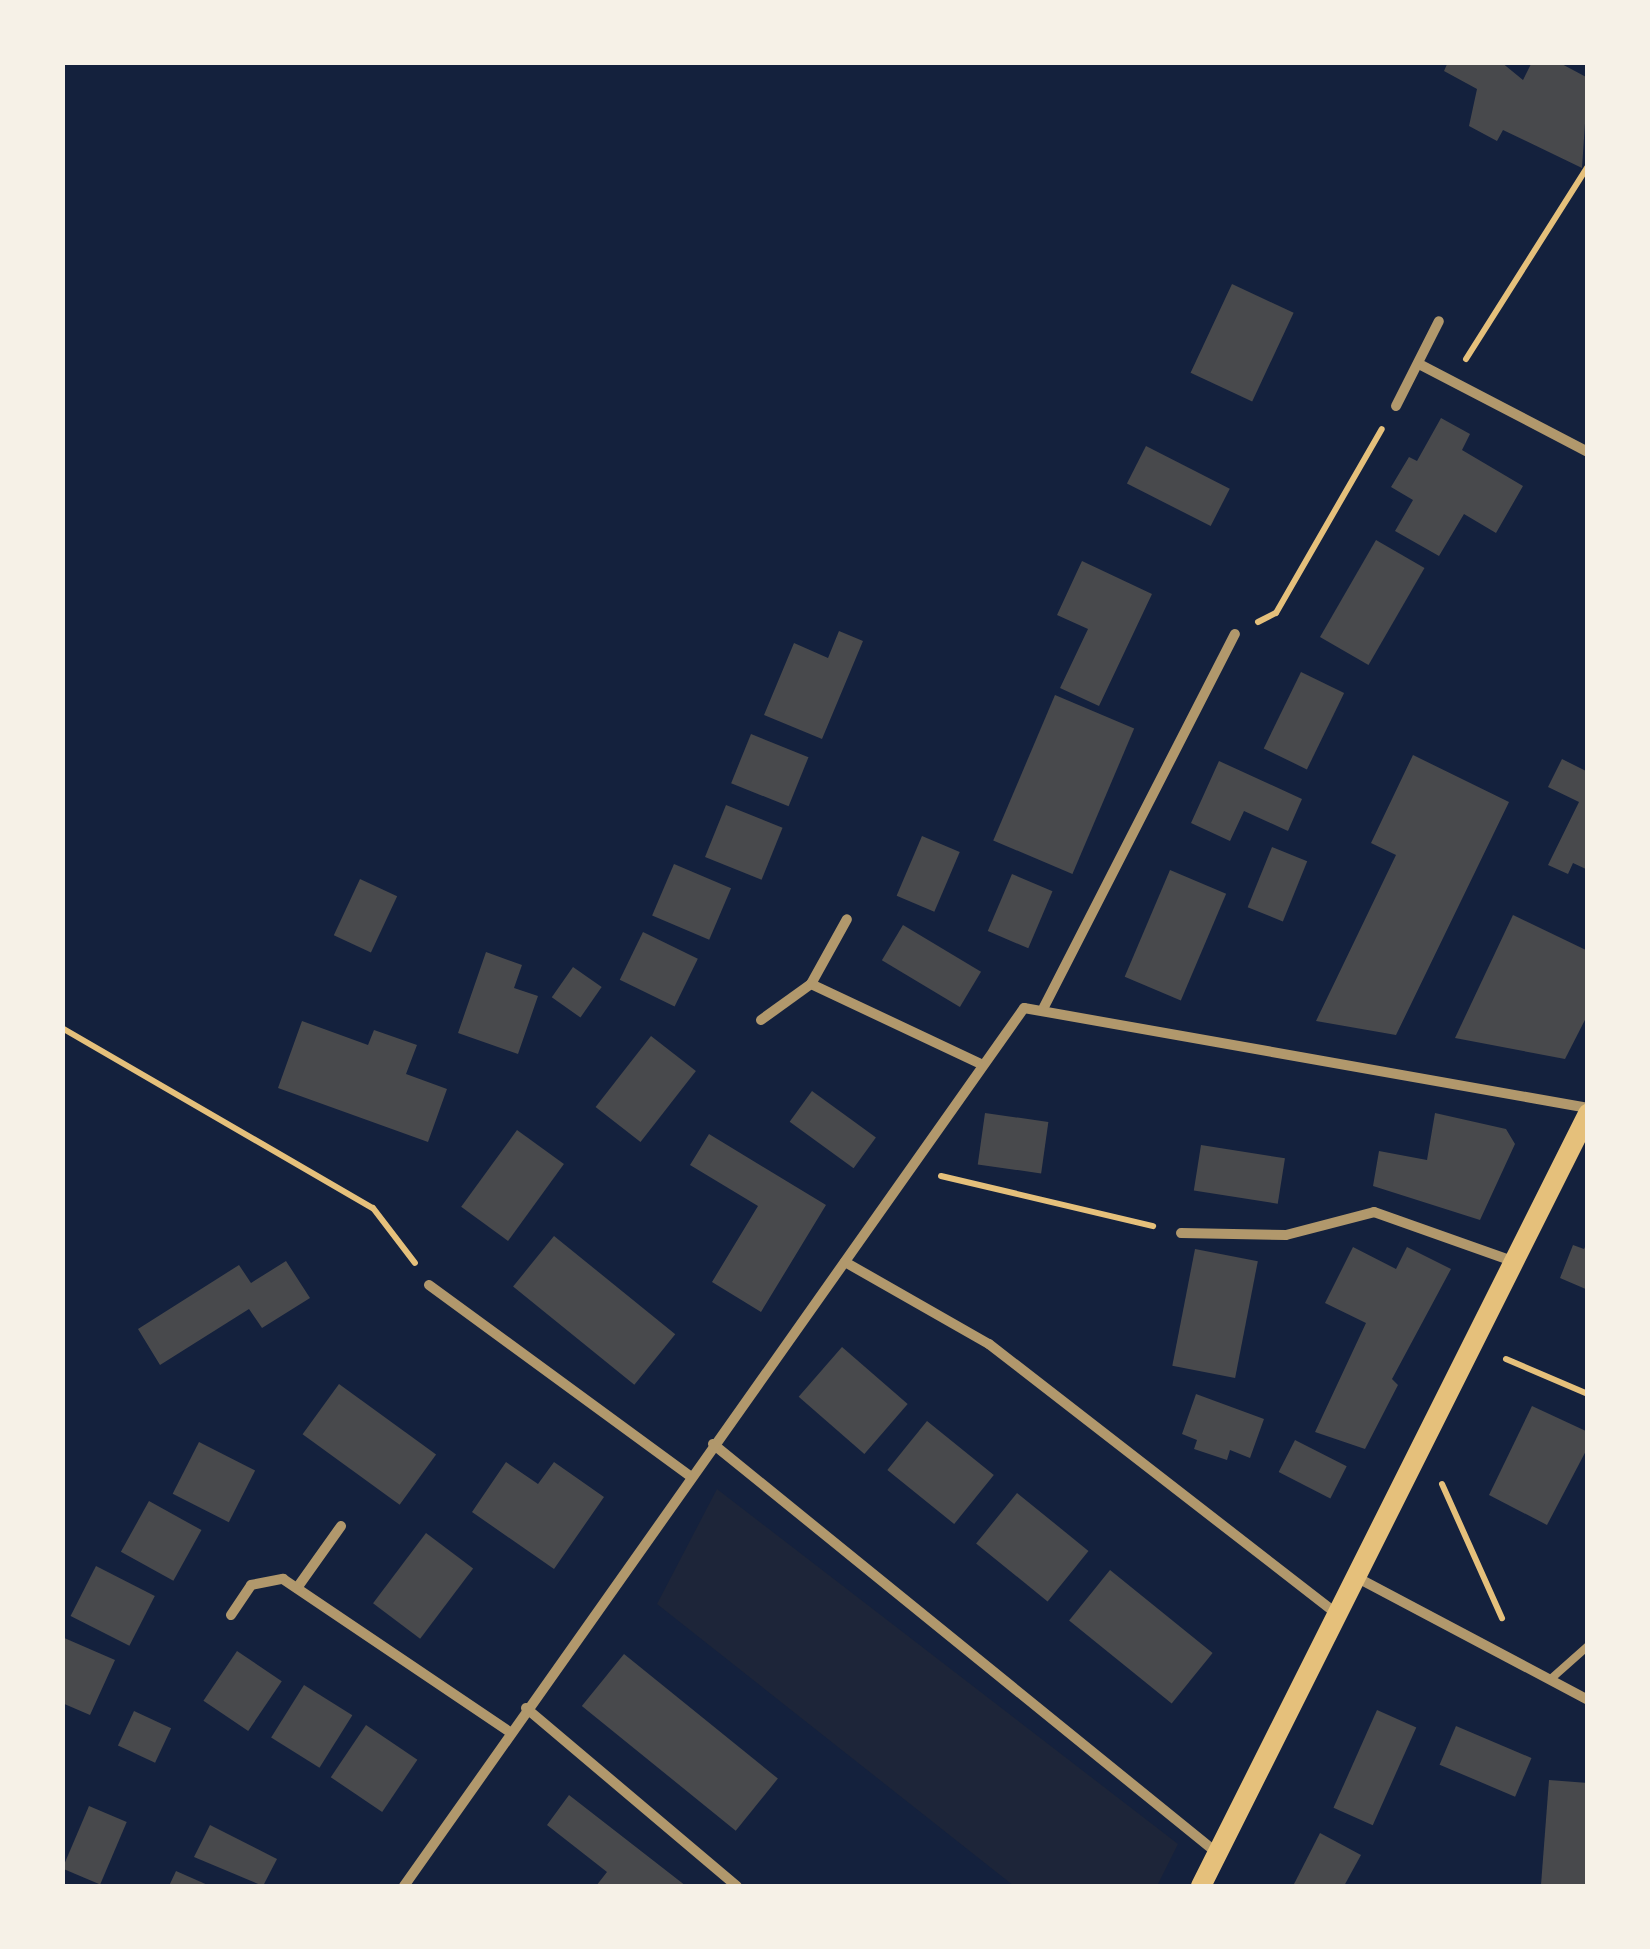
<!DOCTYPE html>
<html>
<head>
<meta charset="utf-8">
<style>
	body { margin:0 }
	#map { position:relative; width:1650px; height:1949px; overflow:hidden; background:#14213d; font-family:Cabin,sans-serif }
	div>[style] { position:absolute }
	.green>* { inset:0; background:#1d2539 }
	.building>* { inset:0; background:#48494c; transform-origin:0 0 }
	.path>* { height:6px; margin:-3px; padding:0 3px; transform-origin:3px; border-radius:3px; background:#e5c07b }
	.service>* { height:8px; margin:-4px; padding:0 4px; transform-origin:4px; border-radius:4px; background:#b1986c }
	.minor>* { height:10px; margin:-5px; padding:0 5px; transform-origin:5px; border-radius:5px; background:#b1986c }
	.secondary>* { height:20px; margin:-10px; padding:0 10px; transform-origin:10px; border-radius:10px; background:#e5c07b }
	span { translate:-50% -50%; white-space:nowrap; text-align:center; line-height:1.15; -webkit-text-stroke:10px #f6f1e7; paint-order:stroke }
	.frame { position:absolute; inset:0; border:65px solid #f6f1e7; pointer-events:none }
</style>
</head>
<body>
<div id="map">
	<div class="green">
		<div style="clip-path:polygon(717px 1489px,1178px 1844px,1157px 1886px,1014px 1886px,657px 1604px)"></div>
	</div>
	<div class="building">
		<div style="clip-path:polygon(1448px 62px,1501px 62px,1523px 80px,1532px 62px,1558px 62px,1588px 78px,1582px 168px,1503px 130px,1497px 141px,1469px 126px,1477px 89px,1444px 71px)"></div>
		<div style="left:1232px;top:284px;width:68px;height:98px;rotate:25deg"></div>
		<div style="clip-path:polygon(1441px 418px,1470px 434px,1462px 450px,1523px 486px,1496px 533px,1464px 514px,1439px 556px,1395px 531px,1413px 500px,1391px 487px,1409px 457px,1417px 461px)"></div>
		<div style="left:1146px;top:446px;width:94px;height:42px;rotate:27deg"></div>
		<div style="left:1376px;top:540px;width:56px;height:112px;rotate:30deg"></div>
		<div style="clip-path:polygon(1082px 561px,1152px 594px,1099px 706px,1060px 688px,1088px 629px,1057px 615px)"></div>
		<div style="clip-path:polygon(839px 631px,863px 641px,822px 739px,764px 715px,794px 643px,828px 658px)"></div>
		<div style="left:1301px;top:672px;width:48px;height:85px;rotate:26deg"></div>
		<div style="left:1055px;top:695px;width:86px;height:158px;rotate:23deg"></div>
		<div style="left:751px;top:734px;width:62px;height:53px;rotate:22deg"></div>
		<div style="clip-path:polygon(1413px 755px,1509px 802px,1396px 1035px,1316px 1021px,1396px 855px,1371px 843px)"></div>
		<div style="clip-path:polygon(1562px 759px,1588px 772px,1588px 870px,1573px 863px,1568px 874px,1548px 865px,1579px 802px,1548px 787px)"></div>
		<div style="clip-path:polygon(1219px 761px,1302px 799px,1288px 831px,1244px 811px,1230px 841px,1191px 823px)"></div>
		<div style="left:726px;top:805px;width:61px;height:56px;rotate:22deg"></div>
		<div style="left:922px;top:836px;width:41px;height:65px;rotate:23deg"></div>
		<div style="left:1272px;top:847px;width:38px;height:65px;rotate:22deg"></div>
		<div style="left:674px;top:864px;width:62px;height:56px;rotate:23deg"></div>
		<div style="left:1170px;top:870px;width:61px;height:116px;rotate:23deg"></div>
		<div style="left:1012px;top:874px;width:44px;height:62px;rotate:23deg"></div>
		<div style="left:360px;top:879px;width:41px;height:62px;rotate:25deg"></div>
		<div style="clip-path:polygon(1513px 915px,1588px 951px,1588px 1014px,1565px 1059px,1455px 1038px)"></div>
		<div style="left:903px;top:925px;width:91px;height:41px;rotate:31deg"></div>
		<div style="left:643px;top:932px;width:61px;height:53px;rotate:26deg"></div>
		<div style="clip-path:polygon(486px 952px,522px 965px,514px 988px,538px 996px,518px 1054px,458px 1033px)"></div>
		<div style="left:573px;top:967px;width:35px;height:37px;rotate:35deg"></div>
		<div style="clip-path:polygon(302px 1021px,368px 1045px,374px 1030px,417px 1045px,406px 1074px,447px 1089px,428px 1142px,278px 1088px)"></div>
		<div style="left:651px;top:1036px;width:57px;height:90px;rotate:38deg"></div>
		<div style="left:812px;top:1091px;width:79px;height:38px;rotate:36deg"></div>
		<div style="left:985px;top:1113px;width:64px;height:52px;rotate:8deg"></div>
		<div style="clip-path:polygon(1435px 1113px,1506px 1129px,1515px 1144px,1480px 1220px,1373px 1186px,1379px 1151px,1427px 1160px)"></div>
		<div style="left:517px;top:1130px;width:58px;height:95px;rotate:36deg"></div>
		<div style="clip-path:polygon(709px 1134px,826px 1205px,761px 1312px,712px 1282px,758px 1206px,690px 1165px)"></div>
		<div style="left:1201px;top:1145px;width:85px;height:46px;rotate:9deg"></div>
		<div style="left:554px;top:1236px;width:156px;height:65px;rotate:39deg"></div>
		<div style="clip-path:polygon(1588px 1241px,1588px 1290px,1560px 1278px,1573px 1245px,1584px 1249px)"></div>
		<div style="clip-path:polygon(1353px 1247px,1396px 1269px,1407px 1247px,1451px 1269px,1392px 1379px,1398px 1385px,1365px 1449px,1315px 1432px,1366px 1323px,1325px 1303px)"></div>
		<div style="left:1195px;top:1249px;width:64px;height:119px;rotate:11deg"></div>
		<div style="clip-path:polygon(286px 1261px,310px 1298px,262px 1328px,249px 1309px,160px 1365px,138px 1329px,239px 1265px,251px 1283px)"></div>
		<div style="left:842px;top:1347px;width:87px;height:66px;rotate:41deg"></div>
		<div style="left:339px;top:1384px;width:120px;height:62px;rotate:36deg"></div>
		<div style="clip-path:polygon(1196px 1394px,1264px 1419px,1250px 1458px,1230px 1450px,1227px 1460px,1194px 1449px,1197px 1440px,1182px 1434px)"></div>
		<div style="clip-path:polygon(1532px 1406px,1588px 1432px,1588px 1447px,1547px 1525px,1489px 1495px)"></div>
		<div style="left:927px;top:1421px;width:86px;height:63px;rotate:39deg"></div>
		<div style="left:1295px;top:1440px;width:58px;height:36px;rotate:27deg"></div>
		<div style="left:199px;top:1442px;width:63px;height:58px;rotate:27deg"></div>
		<div style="clip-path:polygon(506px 1462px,538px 1484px,554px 1462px,604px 1497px,554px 1569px,472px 1512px)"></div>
		<div style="left:1017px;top:1493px;width:92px;height:65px;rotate:39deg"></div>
		<div style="left:149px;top:1501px;width:60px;height:58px;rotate:29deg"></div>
		<div style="left:426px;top:1533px;width:59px;height:88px;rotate:37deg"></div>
		<div style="left:96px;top:1566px;width:66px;height:56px;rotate:27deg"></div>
		<div style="left:1110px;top:1570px;width:132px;height:65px;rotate:39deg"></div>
		<div style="clip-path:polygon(62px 1637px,115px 1660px,90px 1715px,62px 1703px)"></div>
		<div style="left:237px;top:1651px;width:54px;height:60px;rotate:34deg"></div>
		<div style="left:624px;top:1654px;width:198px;height:67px;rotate:39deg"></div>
		<div style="left:304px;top:1685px;width:57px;height:62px;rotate:32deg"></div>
		<div style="left:1377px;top:1710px;width:43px;height:107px;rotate:24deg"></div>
		<div style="left:134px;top:1711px;width:41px;height:38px;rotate:25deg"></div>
		<div style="left:366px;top:1725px;width:62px;height:63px;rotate:34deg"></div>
		<div style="left:1456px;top:1726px;width:82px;height:42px;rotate:23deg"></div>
		<div style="clip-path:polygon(1549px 1780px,1588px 1783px,1588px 1886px,1541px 1885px)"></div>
		<div style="clip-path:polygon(569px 1795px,686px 1886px,596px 1886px,607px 1872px,547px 1825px)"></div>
		<div style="left:89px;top:1806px;width:41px;height:68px;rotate:23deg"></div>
		<div style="clip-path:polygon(210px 1825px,277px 1859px,263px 1886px,194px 1857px)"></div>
		<div style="clip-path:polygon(1320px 1833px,1361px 1855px,1344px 1886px,1293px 1886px)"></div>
		<div style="clip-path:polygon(176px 1871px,210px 1886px,169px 1886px)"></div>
	</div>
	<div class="path">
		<div style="left:1466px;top:359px;width:228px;rotate:-57.7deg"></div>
		<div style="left:1258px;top:622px;width:20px;rotate:-27deg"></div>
		<div style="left:1276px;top:613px;width:212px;rotate:-60.1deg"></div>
		<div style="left:62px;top:1028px;width:359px;rotate:30.1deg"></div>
		<div style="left:373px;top:1208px;width:69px;rotate:52.6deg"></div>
		<div style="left:941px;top:1176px;width:218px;rotate:13.3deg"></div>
		<div style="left:1506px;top:1359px;width:89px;rotate:23.1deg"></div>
		<div style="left:1442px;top:1484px;width:147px;rotate:65.9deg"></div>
	</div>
	<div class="service">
		<div style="left:1553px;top:1677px;width:47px;rotate:-41.5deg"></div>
	</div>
	<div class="minor">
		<div style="left:1419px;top:364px;width:191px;rotate:27.5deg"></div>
		<div style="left:1396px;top:406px;width:95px;rotate:-63.2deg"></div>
		<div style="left:811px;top:984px;width:186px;rotate:25.2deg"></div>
		<div style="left:1044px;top:1007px;width:419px;rotate:-62.9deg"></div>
		<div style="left:761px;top:1020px;width:62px;rotate:-35.8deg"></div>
		<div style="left:811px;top:984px;width:74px;rotate:-61deg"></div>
		<div style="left:1181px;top:1233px;width:105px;rotate:1.1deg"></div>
		<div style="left:1286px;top:1235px;width:91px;rotate:-14.6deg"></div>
		<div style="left:1374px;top:1212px;width:146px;rotate:19.5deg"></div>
		<div style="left:845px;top:1262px;width:166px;rotate:29.7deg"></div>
		<div style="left:989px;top:1344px;width:440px;rotate:37.8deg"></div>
		<div style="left:429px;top:1285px;width:323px;rotate:36.2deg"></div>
		<div style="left:713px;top:1444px;width:649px;rotate:39.06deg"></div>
		<div style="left:1356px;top:1577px;width:263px;rotate:27.9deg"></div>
		<div style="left:297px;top:1588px;width:76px;rotate:-54.6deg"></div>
		<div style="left:231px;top:1615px;width:36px;rotate:-56deg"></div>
		<div style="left:251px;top:1585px;width:33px;rotate:-11deg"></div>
		<div style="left:283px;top:1579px;width:272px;rotate:34deg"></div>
		<div style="left:526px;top:1708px;width:276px;rotate:40.2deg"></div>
		<div style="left:404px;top:1886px;width:1075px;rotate:-54.77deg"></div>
		<div style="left:1024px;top:1008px;width:573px;rotate:10.05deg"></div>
	</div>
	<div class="secondary">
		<div style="left:1201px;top:1886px;width:864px;rotate:-63.38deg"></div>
	</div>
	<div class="frame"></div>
</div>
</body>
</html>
